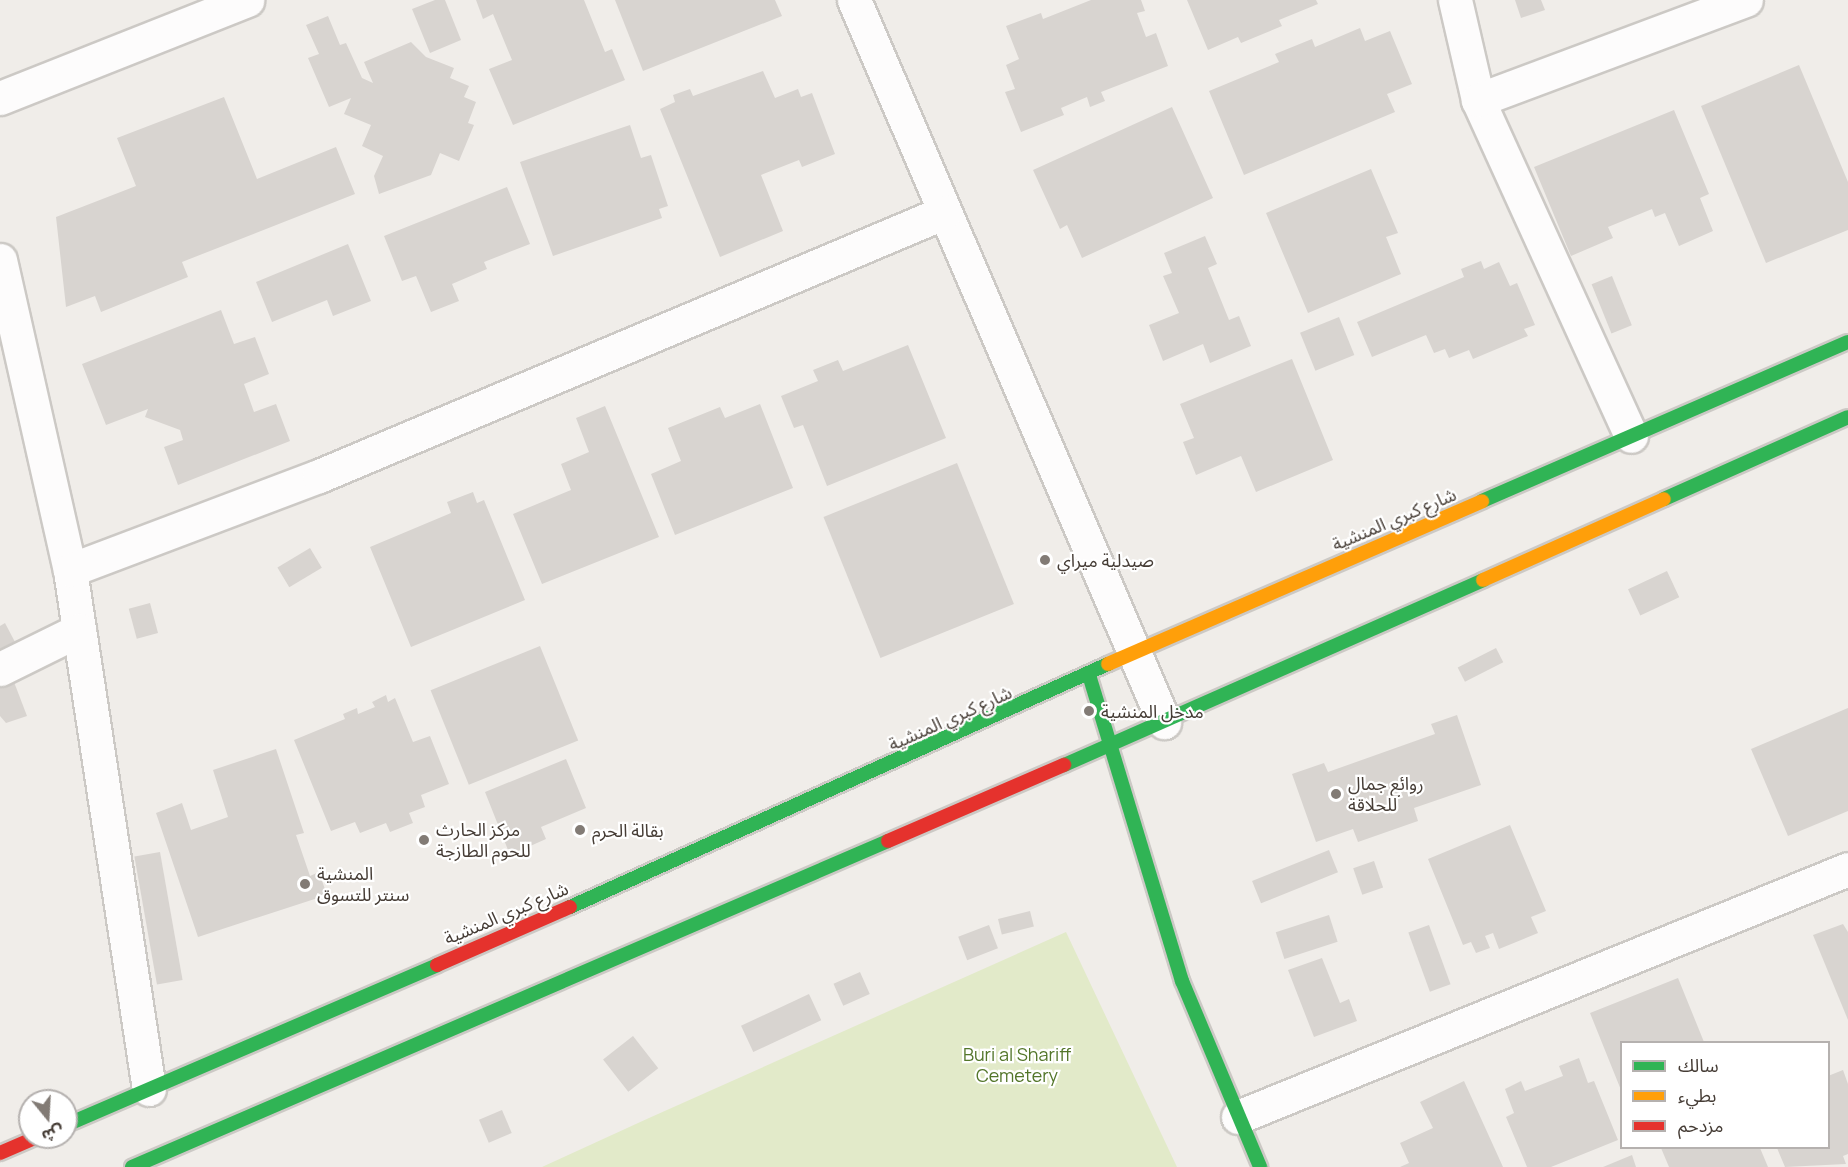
<!DOCTYPE html>
<meta charset="utf-8">
<style>
body{margin:0}
#map{position:relative;width:1848px;height:1167px;overflow:hidden;background:#f0ede9;font-family:Manrope,"Noto Sans Arabic",sans-serif}
div>[style]{position:absolute}
.green>*{inset:0;background:#e2eac9}
.building>*{inset:0;background:#d8d4d0;transform-origin:0 0}
.roads{filter:drop-shadow(2px 0 #ccc9c5) drop-shadow(-2px 0 #ccc9c5) drop-shadow(0 2px #ccc9c5) drop-shadow(0 -2px #ccc9c5)}
.street>*{height:33px;margin:-16.5px;padding:0 16.5px;transform-origin:16.5px;border-radius:16.5px;background:#fdfcfc}
.fast>*{height:14px;margin:-7px;padding:0 7px;transform-origin:7px;border-radius:7px;background:#30b455}
.slow>*{height:14px;margin:-7px;padding:0 7px;transform-origin:7px;border-radius:7px;background:#ff9f0a}
.jam>*{height:14px;margin:-7px;padding:0 7px;transform-origin:7px;border-radius:7px;background:#e5322d}
.dots>*{width:16px;height:16px;translate:-50% -50%;box-sizing:border-box;border:3px solid #fff;border-radius:50%}
span{translate:-50% -50%;white-space:nowrap;text-align:center;line-height:1.15;-webkit-text-stroke:4.5px #fff;paint-order:stroke}
.street-label{font-size:18px;color:#463d36}
.poi-label{font-size:18px;color:#463d36}
.left{translate:0 -50%;text-align:left}
.park-label{font-size:18px;color:#53762a}
.legend{position:absolute;left:1620px;top:1041px;width:210px;height:108px;box-sizing:border-box;background:#fff;border:2px solid #b5b1af;margin:0;padding:8px 10px;list-style:none;font-size:18px;color:#463d36}
.legend li{display:flex;align-items:center;gap:12px;height:30px}
.legend b{width:30px;border:2px solid #b5b1af}
.north{position:absolute;left:18px;top:1089px;width:60px;height:60px;box-sizing:border-box;background:#fff;border:2px solid #b5b1af;border-radius:50%;rotate:162deg;font-size:16px;font-weight:700;line-height:24px;text-align:center;color:#463d36}
.north::after{content:'';display:block;margin:auto;width:21px;height:27px;background:#827b75;clip-path:polygon(50% 0,100% 100%,50% 72%,0 100%)}
</style>
<div id="map">
<div class="green">
<div style="clip-path:polygon(1066px 932px,1177px 1167px,542px 1167px,649px 1118px)"></div>
</div>
<div class="building">
<div style="clip-path:polygon(435px 0,445px 0,461px 40px,430px 53px,412px 9px)"></div>
<div style="clip-path:polygon(476px 0,584px 0,605px 52px,612px 49px,625px 80px,513px 125px,489px 69px,512px 60px,493px 14px,483px 19px)"></div>
<div style="clip-path:polygon(615px 0,775px 0,782px 16px,643px 71px)"></div>
<div style="clip-path:polygon(1091px 0,1141px 0,1145px 11px,1137px 13px,1146px 37px,1156px 33px,1168px 66px,1101px 92px,1105px 101px,1090px 107px,1087px 97px,1061px 108px,1064px 115px,1021px 132px,1005px 92px,1015px 89px,1006px 65px,1019px 59px,1006px 26px,1041px 13px,1043px 19px)"></div>
<div style="clip-path:polygon(1187px 0,1316px 0,1318px 4px,1279px 20px,1282px 26px,1241px 43px,1238px 37px,1208px 50px)"></div>
<div style="clip-path:polygon(1515px 0,1541px 0,1545px 10px,1521px 18px)"></div>
<div style="clip-path:polygon(328px 16px,340px 45px,346px 43px,362px 78px,373px 83px,364px 62px,411px 42px,426px 57px,454px 68px,450px 78px,469px 86px,464px 97px,476px 102px,468px 123px,474px 125px,459px 161px,440px 153px,431px 175px,379px 194px,374px 176px,383px 156px,362px 146px,371px 125px,344px 114px,351px 98px,329px 107px,308px 58px,319px 54px,306px 25px)"></div>
<div style="clip-path:polygon(1360px 28px,1365px 41px,1390px 31px,1412px 84px,1387px 94px,1395px 112px,1244px 175px,1209px 91px,1279px 62px,1275px 54px,1312px 39px,1315px 47px)"></div>
<div style="clip-path:polygon(1799px 65px,1848px 182px,1848px 230px,1766px 263px,1701px 106px)"></div>
<div style="clip-path:polygon(763px 71px,775px 98px,798px 89px,801px 97px,812px 93px,835px 154px,802px 167px,799px 160px,761px 175px,783px 231px,720px 257px,660px 109px,675px 102px,673px 95px,690px 89px,693px 96px)"></div>
<div style="clip-path:polygon(224px 97px,257px 179px,336px 147px,355px 194px,182px 262px,188px 277px,101px 312px,95px 296px,66px 307px,56px 217px,136px 186px,117px 138px)"></div>
<div style="clip-path:polygon(1172px 107px,1213px 198px,1082px 258px,1067px 225px,1060px 229px,1033px 170px)"></div>
<div style="clip-path:polygon(1674px 110px,1709px 194px,1700px 198px,1713px 231px,1679px 246px,1665px 213px,1655px 217px,1652px 209px,1608px 227px,1613px 238px,1571px 256px,1534px 167px)"></div>
<div style="clip-path:polygon(630px 125px,641px 158px,651px 155px,668px 206px,659px 209px,662px 218px,553px 256px,520px 162px)"></div>
<div style="clip-path:polygon(1371px 169px,1398px 233px,1386px 237px,1401px 274px,1308px 313px,1266px 213px)"></div>
<div style="clip-path:polygon(507px 187px,530px 244px,484px 262px,487px 269px,452px 284px,459px 301px,431px 312px,416px 276px,402px 281px,384px 236px)"></div>
<div style="clip-path:polygon(1205px 236px,1217px 264px,1208px 268px,1229px 320px,1239px 316px,1251px 346px,1210px 363px,1203px 344px,1163px 361px,1149px 325px,1179px 313px,1163px 276px,1172px 273px,1164px 253px)"></div>
<div style="clip-path:polygon(348px 244px,371px 301px,333px 316px,327px 300px,272px 322px,256px 282px)"></div>
<div style="clip-path:polygon(1481px 261px,1484px 269px,1499px 262px,1510px 286px,1517px 283px,1535px 325px,1524px 329px,1528px 336px,1473px 359px,1469px 350px,1449px 358px,1445px 349px,1434px 353px,1426px 335px,1372px 357px,1357px 322px,1464px 277px,1461px 269px)"></div>
<div style="left:1612px;top:276px;width:53px;height:22px;rotate:68deg"></div>
<div style="clip-path:polygon(221px 310px,234px 344px,255px 337px,269px 374px,244px 384px,254px 412px,276px 404px,290px 441px,178px 485px,164px 447px,183px 440px,180px 430px,145px 417px,148px 409px,106px 425px,82px 364px)"></div>
<div style="left:1339px;top:317px;width:41px;height:42px;rotate:68deg"></div>
<div style="clip-path:polygon(908px 345px,946px 438px,827px 486px,803px 425px,794px 428px,781px 396px,818px 381px,813px 370px,838px 360px,843px 371px)"></div>
<div style="clip-path:polygon(1292px 359px,1333px 460px,1256px 492px,1241px 456px,1196px 475px,1183px 442px,1194px 438px,1180px 404px)"></div>
<div style="clip-path:polygon(760px 404px,793px 488px,675px 535px,651px 474px,681px 461px,668px 428px,720px 407px,725px 418px)"></div>
<div style="clip-path:polygon(605px 406px,659px 537px,542px 584px,513px 514px,571px 490px,561px 464px,589px 452px,576px 418px)"></div>
<div style="left:957px;top:463px;width:152px;height:144px;rotate:68deg"></div>
<div style="clip-path:polygon(473px 492px,477px 503px,484px 500px,525px 600px,411px 647px,370px 547px,451px 513px,447px 502px)"></div>
<div style="left:310px;top:548px;width:23px;height:38px;rotate:59deg"></div>
<div style="left:1667px;top:571px;width:29px;height:43px;rotate:65deg"></div>
<div style="left:150px;top:603px;width:31px;height:22px;rotate:75deg"></div>
<div style="clip-path:polygon(5px 623px,15px 642px,0 649px,0 626px)"></div>
<div style="left:540px;top:646px;width:102px;height:118px;rotate:68deg"></div>
<div style="left:1496px;top:648px;width:16px;height:43px;rotate:63deg"></div>
<div style="clip-path:polygon(14px 682px,27px 716px,6px 723px,0 716px,0 686px)"></div>
<div style="clip-path:polygon(386px 695px,388px 702px,395px 698px,413px 742px,430px 736px,449px 784px,421px 795px,425px 807px,409px 813px,413px 823px,390px 832px,386px 823px,360px 833px,355px 822px,331px 831px,294px 740px,345px 719px,343px 714px,357px 708px,358px 714px,375px 707px,372px 702px)"></div>
<div style="clip-path:polygon(1848px 708px,1848px 811px,1788px 836px,1751px 749px)"></div>
<div style="clip-path:polygon(1457px 715px,1481px 785px,1414px 808px,1418px 821px,1358px 842px,1353px 829px,1316px 842px,1292px 774px,1324px 763px,1328px 772px,1435px 734px,1431px 724px)"></div>
<div style="clip-path:polygon(276px 749px,304px 833px,296px 835px,310px 876px,319px 872px,327px 895px,198px 937px,156px 813px,182px 803px,191px 830px,228px 817px,213px 770px)"></div>
<div style="clip-path:polygon(566px 759px,586px 808px,541px 827px,546px 839px,510px 855px,485px 792px)"></div>
<div style="clip-path:polygon(1510px 825px,1546px 911px,1531px 917px,1538px 933px,1499px 949px,1493px 933px,1485px 936px,1490px 948px,1476px 953px,1471px 942px,1463px 945px,1428px 859px)"></div>
<div style="left:1329px;top:850px;width:24px;height:83px;rotate:68deg"></div>
<div style="left:160px;top:852px;width:130px;height:26px;rotate:80deg"></div>
<div style="left:1374px;top:861px;width:28px;height:22px;rotate:71deg"></div>
<div style="left:1030px;top:911px;width:16px;height:33px;rotate:76deg"></div>
<div style="left:1329px;top:915px;width:28px;height:56px;rotate:72deg"></div>
<div style="clip-path:polygon(1843px 924px,1848px 932px,1848px 1020px,1813px 935px)"></div>
<div style="left:989px;top:925px;width:25px;height:33px;rotate:69deg"></div>
<div style="left:1429px;top:925px;width:63px;height:22px;rotate:70deg"></div>
<div style="clip-path:polygon(1322px 958px,1340px 1003px,1349px 999px,1357px 1021px,1314px 1037px,1288px 970px)"></div>
<div style="left:860px;top:972px;width:24px;height:29px;rotate:66deg"></div>
<div style="clip-path:polygon(1678px 978px,1704px 1042px,1622px 1042px,1621px 1090px,1590px 1013px)"></div>
<div style="left:809px;top:994px;width:29px;height:75px;rotate:65deg"></div>
<div style="left:633px;top:1036px;width:41px;height:38px;rotate:52deg"></div>
<div style="clip-path:polygon(1579px 1058px,1588px 1083px,1594px 1081px,1618px 1140px,1551px 1167px,1527px 1167px,1506px 1117px,1514px 1113px,1505px 1089px,1521px 1081px,1525px 1091px,1563px 1076px,1559px 1066px)"></div>
<div style="clip-path:polygon(1843px 1070px,1848px 1084px,1848px 1154px,1843px 1156px,1846px 1164px,1785px 1167px,1777px 1148px,1828px 1148px,1828px 1076px)"></div>
<div style="clip-path:polygon(1464px 1081px,1503px 1167px,1400px 1167px,1409px 1163px,1400px 1143px,1433px 1128px,1420px 1102px)"></div>
<div style="left:502px;top:1110px;width:25px;height:25px;rotate:67deg"></div>
<div style="clip-path:polygon(1661px 1148px,1760px 1148px,1768px 1167px,1669px 1167px)"></div>
<div style="clip-path:polygon(1632px 1155px,1636px 1167px,1603px 1167px)"></div>
</div>
<div class="roads">
<div class="street">
<div style="left:854px;top:0;width:786px;rotate:66.76deg"></div>
<div style="left:1455px;top:0;width:103px;rotate:77deg"></div>
<div style="left:1478px;top:100px;width:369px;rotate:65.5deg"></div>
<div style="left:0;top:98px;width:266px;rotate:-21.6deg"></div>
<div style="left:1478px;top:100px;width:286px;rotate:-20.5deg"></div>
<div style="left:0;top:260px;width:318px;rotate:77.3deg"></div>
<div style="left:70px;top:570px;width:525px;rotate:81.35deg"></div>
<div style="left:70px;top:570px;width:266px;rotate:-20.7deg"></div>
<div style="left:319px;top:476px;width:679px;rotate:-22.87deg"></div>
<div style="left:0;top:669px;width:88px;rotate:-26.3deg"></div>
<div style="left:1238px;top:1117px;width:658px;rotate:-22.12deg"></div>
</div>
<div class="fast">
<div style="left:1664px;top:499px;width:201px;rotate:-24deg"></div>
<div style="left:1482px;top:501px;width:399px;rotate:-23.5deg"></div>
<div style="left:1089px;top:675px;width:320px;rotate:73.1deg"></div>
<div style="left:1182px;top:981px;width:202px;rotate:67.2deg"></div>
<div style="left:1064px;top:765px;width:458px;rotate:-23.8deg"></div>
<div style="left:570px;top:907px;width:590px;rotate:-24.31deg"></div>
<div style="left:66px;top:1125px;width:404px;rotate:-23.3deg"></div>
<div style="left:132px;top:1167px;width:823px;rotate:-23.33deg"></div>
</div>
<div class="slow">
<div style="left:1483px;top:580px;width:198px;rotate:-24.1deg"></div>
<div style="left:1108px;top:664px;width:408px;rotate:-23.5deg"></div>
</div>
<div class="jam">
<div style="left:888px;top:841px;width:192px;rotate:-23.4deg"></div>
<div style="left:437px;top:965px;width:145px;rotate:-23.6deg"></div>
<div style="left:0;top:1153px;width:40px;rotate:-23.4deg"></div>
</div>
</div>
<div class="dots">
<div style="left:1045px;top:560px;background:#827b75"></div>
<div style="left:1089px;top:711px;background:#827b75"></div>
<div style="left:1336px;top:794px;background:#827b75"></div>
<div style="left:580px;top:830px;background:#827b75"></div>
<div style="left:424px;top:840px;background:#827b75"></div>
<div style="left:305px;top:884px;background:#827b75"></div>
</div>
<div class="street-label">
<span style="left:1394px;top:519px;rotate:-23deg">شارع كبري المنشية</span>
<span style="left:950px;top:718px;rotate:-24deg">شارع كبري المنشية</span>
<span style="left:506px;top:913px;rotate:-23deg">شارع كبري المنشية</span>
</div>
<div class="poi-label">
<span class="left" style="left:1057px;top:560px">صيدلية ميراي</span>
<span class="left" style="left:1101px;top:711px">مدخل المنشية</span>
<span class="left" style="left:1348px;top:794px">روائع جمال<br>للحلاقة</span>
<span class="left" style="left:436px;top:840px">مركز الحارث<br>للحوم الطازجة</span>
<span class="left" style="left:592px;top:830px">بقالة الحرم</span>
<span class="left" style="left:317px;top:884px">المنشية<br>سنتر للتسوق</span>
</div>
<div class="park-label">
<span style="left:1017px;top:1065px">Buri al Shariff<br>Cemetery</span>
</div>
<ul class="legend">
<li><b style="height:8px;background:#30b455"></b>سالك</li>
<li><b style="height:8px;background:#ff9f0a"></b>بطيء</li>
<li><b style="height:8px;background:#e5322d"></b>مزدحم</li>
</ul>
<div class="north">ش</div>
</div>
